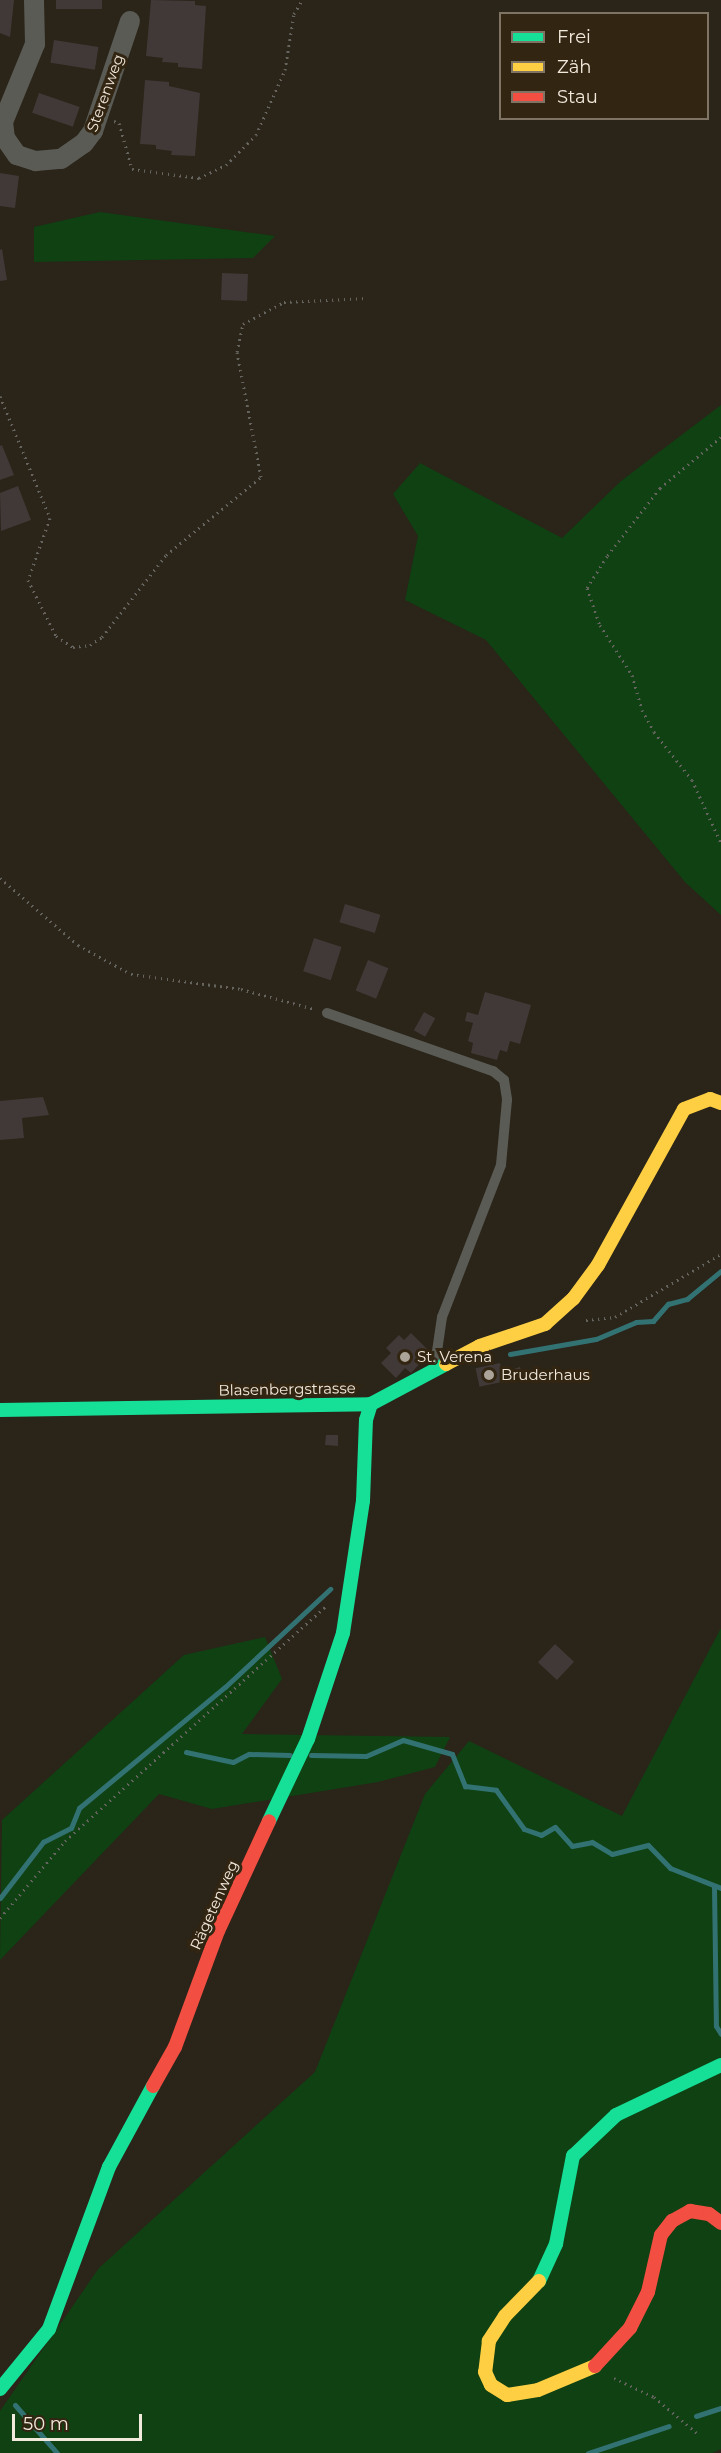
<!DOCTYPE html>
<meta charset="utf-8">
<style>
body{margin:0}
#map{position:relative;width:721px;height:2453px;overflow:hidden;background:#2a2419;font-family:Montserrat,sans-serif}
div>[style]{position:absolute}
.green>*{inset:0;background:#0f4112}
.stream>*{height:5px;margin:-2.5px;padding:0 2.5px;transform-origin:2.5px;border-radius:2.5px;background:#337273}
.building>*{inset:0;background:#403937;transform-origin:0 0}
.path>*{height:3px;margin-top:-1.5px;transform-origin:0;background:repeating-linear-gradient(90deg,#65645f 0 1.5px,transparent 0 6px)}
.lane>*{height:10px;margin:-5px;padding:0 5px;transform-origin:5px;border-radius:5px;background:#5a5b55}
.street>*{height:20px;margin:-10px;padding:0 10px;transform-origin:10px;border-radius:10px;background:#5a5b55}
.fast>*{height:14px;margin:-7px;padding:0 7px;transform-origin:7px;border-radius:7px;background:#16e098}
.slow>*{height:14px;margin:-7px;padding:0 7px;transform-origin:7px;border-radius:7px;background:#ffcf43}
.jam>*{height:14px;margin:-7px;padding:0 7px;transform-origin:7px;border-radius:7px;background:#f24e42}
.dots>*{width:16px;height:16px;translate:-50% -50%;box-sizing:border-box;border:3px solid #322511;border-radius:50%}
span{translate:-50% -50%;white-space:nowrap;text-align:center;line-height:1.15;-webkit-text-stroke:6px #322511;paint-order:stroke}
.street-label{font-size:15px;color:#f2e9dd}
.poi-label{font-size:15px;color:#f2e9dd}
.left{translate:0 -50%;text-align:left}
.legend{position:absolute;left:499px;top:12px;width:210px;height:108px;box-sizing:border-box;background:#322511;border:2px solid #7f7363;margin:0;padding:8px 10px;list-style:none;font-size:18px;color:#f2e9dd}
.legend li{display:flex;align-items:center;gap:12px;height:30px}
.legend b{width:30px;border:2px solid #7f7363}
.scale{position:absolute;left:12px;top:2414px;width:130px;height:27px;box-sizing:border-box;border:3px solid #f2e9dd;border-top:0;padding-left:8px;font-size:18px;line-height:21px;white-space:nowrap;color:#f2e9dd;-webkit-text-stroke:4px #322511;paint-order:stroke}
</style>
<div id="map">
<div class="green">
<div style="clip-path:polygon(100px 212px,275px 236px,253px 258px,34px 262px,34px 227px)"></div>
<div style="clip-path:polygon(721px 405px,721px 915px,685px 882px,486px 640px,405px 600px,418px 536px,393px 494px,420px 463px,562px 538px,621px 481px)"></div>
<div style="clip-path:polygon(721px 1628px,721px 2449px,712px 2453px,0 2453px,0 2411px,99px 2268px,315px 2072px,425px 1794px,469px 1741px,622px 1816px)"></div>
<div style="clip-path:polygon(265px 1637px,282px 1679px,242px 1734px,450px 1737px,435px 1767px,378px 1782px,212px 1809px,159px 1794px,0 1960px,2px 1820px,184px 1655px)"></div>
</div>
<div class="stream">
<div style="left:510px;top:1354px;width:87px;rotate:-9.9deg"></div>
<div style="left:596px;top:1339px;width:43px;rotate:-23deg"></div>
<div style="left:636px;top:1322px;width:17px;rotate:-3deg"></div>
<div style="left:653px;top:1321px;width:23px;rotate:-49deg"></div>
<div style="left:668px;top:1304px;width:20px;rotate:-15deg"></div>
<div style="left:687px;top:1299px;width:44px;rotate:-39.5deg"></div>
<div style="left:186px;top:1752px;width:48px;rotate:12deg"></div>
<div style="left:233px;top:1762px;width:18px;rotate:-27deg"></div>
<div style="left:249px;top:1754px;width:41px;rotate:1.4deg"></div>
<div style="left:311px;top:1755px;width:55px;rotate:1deg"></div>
<div style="left:366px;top:1756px;width:40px;rotate:-23.4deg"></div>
<div style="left:403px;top:1740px;width:51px;rotate:15.9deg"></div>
<div style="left:452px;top:1754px;width:35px;rotate:68deg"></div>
<div style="left:465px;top:1786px;width:31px;rotate:7deg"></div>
<div style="left:496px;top:1790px;width:48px;rotate:54.3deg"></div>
<div style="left:524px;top:1829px;width:18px;rotate:19deg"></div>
<div style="left:541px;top:1835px;width:16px;rotate:-30deg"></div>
<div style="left:555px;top:1827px;width:25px;rotate:48deg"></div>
<div style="left:572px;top:1846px;width:20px;rotate:-11deg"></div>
<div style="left:592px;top:1842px;width:23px;rotate:31deg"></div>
<div style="left:612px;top:1854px;width:37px;rotate:-14deg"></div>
<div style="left:648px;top:1845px;width:32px;rotate:46deg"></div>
<div style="left:670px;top:1868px;width:55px;rotate:21.4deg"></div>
<div style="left:714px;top:1887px;width:139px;rotate:89.2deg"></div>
<div style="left:716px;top:2026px;width:9px;rotate:58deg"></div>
<div style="left:0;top:1898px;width:71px;rotate:-52.5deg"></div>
<div style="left:43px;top:1842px;width:31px;rotate:-27deg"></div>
<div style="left:71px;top:1828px;width:22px;rotate:-68deg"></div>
<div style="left:79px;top:1808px;width:190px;rotate:-39.7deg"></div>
<div style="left:225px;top:1687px;width:144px;rotate:-43deg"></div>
<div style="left:15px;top:2405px;width:64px;rotate:48.8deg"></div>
<div style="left:696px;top:2416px;width:26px;rotate:-18deg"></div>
<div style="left:588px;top:2453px;width:85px;rotate:-18.4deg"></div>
</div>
<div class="building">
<div style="clip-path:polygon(0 0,14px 0,10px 37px,0 33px)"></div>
<div style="left:56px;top:0;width:46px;height:9px"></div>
<div style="clip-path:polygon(151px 0,195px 1px,195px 5px,206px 6px,202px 69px,178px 67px,178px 63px,162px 62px,163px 58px,146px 56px)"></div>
<div style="left:54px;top:40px;width:45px;height:23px;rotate:9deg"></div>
<div style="clip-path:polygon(145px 80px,169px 82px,169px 86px,200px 93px,195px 156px,171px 155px,172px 151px,156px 149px,156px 145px,140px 144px)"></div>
<div style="left:39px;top:93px;width:43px;height:21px;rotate:19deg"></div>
<div style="clip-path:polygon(0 173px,19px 176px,15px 208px,0 206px)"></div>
<div style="clip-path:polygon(2px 249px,7px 280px,0 281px,0 250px)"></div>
<div style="left:222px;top:273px;width:26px;height:27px;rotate:2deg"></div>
<div style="clip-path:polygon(2px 445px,14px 475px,0 480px,0 446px)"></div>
<div style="clip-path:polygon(18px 486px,31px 520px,1px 531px,0 493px)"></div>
<div style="left:345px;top:904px;width:37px;height:19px;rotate:17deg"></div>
<div style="left:314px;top:938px;width:29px;height:35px;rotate:18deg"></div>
<div style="left:368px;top:960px;width:22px;height:33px;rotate:22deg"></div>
<div style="clip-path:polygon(485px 992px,531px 1005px,520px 1044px,510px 1041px,507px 1052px,500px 1050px,497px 1060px,471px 1053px,473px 1043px,468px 1041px,473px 1023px,465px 1021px,467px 1012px,478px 1015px)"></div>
<div style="left:424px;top:1012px;width:13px;height:21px;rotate:29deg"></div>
<div style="clip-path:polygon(43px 1097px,49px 1115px,22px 1118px,24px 1138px,0 1140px,0 1101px)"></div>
<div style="clip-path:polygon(411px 1333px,427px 1349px,421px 1355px,425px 1358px,411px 1373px,405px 1368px,396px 1378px,381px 1363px,391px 1353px,386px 1348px,399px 1335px,404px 1340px)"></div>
<div style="left:500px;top:1363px;width:19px;height:25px;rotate:78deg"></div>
<div style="left:520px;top:1367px;width:6px;height:10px;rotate:72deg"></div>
<div style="clip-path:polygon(326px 1435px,338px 1435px,338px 1446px,325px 1445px)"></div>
<div style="left:555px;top:1644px;width:26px;height:25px;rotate:43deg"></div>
</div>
<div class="path">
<div style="left:114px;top:121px;width:5px;rotate:22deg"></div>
<div style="left:119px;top:123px;width:48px;rotate:74.2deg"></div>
<div style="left:132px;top:169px;width:68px;rotate:7.7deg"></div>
<div style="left:199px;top:178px;width:30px;rotate:-26deg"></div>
<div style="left:226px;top:165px;width:42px;rotate:-45deg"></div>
<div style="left:256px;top:135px;width:71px;rotate:-66deg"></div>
<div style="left:285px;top:70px;width:57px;rotate:-80.9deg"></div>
<div style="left:294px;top:14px;width:16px;rotate:-60deg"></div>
<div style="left:0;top:396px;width:132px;rotate:67.7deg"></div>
<div style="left:50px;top:518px;width:66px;rotate:109.5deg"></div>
<div style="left:28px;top:580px;width:63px;rotate:63.4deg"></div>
<div style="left:56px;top:636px;width:20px;rotate:33deg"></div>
<div style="left:73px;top:647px;width:17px;rotate:-7deg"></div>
<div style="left:90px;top:645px;width:14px;rotate:-34deg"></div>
<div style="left:102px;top:637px;width:104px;rotate:-52deg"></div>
<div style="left:166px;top:555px;width:123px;rotate:-39.4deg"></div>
<div style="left:261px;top:477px;width:127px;rotate:-100.9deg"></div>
<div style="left:237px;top:352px;width:29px;rotate:-78deg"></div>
<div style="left:243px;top:324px;width:47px;rotate:-28.2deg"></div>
<div style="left:284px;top:302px;width:83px;rotate:-2.8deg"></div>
<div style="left:721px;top:437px;width:80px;rotate:140.1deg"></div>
<div style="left:660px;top:488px;width:86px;rotate:127.9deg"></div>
<div style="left:607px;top:556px;width:38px;rotate:122deg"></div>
<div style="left:587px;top:588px;width:39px;rotate:71deg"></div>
<div style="left:600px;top:625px;width:59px;rotate:57.4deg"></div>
<div style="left:632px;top:675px;width:36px;rotate:74deg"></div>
<div style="left:642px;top:710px;width:25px;rotate:61deg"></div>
<div style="left:654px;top:732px;width:61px;rotate:51.6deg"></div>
<div style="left:692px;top:780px;width:69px;rotate:65.3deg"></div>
<div style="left:0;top:878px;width:103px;rotate:40.7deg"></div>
<div style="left:78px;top:945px;width:60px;rotate:28.7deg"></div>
<div style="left:131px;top:974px;width:111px;rotate:7.8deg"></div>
<div style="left:241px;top:989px;width:76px;rotate:15.3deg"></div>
<div style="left:586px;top:1320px;width:29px;rotate:-6deg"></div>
<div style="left:615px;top:1317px;width:123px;rotate:-30.7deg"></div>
<div style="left:0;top:1918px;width:101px;rotate:-49.8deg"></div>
<div style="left:65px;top:1841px;width:350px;rotate:-42deg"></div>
<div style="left:614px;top:2378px;width:44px;rotate:25.4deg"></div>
<div style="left:654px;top:2397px;width:57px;rotate:40.1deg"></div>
</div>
<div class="lane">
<div style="left:327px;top:1013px;width:176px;rotate:19.3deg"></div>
<div style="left:493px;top:1071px;width:14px;rotate:39deg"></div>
<div style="left:504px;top:1080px;width:20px;rotate:81deg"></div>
<div style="left:507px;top:1100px;width:65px;rotate:95.3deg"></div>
<div style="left:501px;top:1165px;width:163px;rotate:111.2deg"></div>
<div style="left:442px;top:1317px;width:49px;rotate:98.3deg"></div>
</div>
<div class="street">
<div style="left:34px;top:0;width:44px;rotate:88.7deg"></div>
<div style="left:35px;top:44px;width:84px;rotate:112.3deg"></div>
<div style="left:3px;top:122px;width:16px;rotate:83deg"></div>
<div style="left:5px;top:138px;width:21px;rotate:55deg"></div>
<div style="left:17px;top:155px;width:20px;rotate:18deg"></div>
<div style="left:36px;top:161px;width:25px;rotate:-5deg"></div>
<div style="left:61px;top:159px;width:28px;rotate:-35deg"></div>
<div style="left:84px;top:143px;width:15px;rotate:-53deg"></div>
<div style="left:93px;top:131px;width:116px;rotate:-71.4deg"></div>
</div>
<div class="fast">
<div style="left:0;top:1410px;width:371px;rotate:-0.9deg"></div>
<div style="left:371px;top:1404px;width:85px;rotate:-28.1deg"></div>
<div style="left:269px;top:1821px;width:91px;rotate:-64.6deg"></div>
<div style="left:308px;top:1739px;width:112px;rotate:-71.7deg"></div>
<div style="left:343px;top:1633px;width:134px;rotate:-81.4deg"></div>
<div style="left:363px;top:1501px;width:81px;rotate:-87.9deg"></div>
<div style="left:366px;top:1420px;width:17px;rotate:-73deg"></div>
<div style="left:539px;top:2281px;width:41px;rotate:-65.3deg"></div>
<div style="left:556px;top:2244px;width:90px;rotate:-79.1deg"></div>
<div style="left:573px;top:2156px;width:59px;rotate:-43.6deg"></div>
<div style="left:616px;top:2115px;width:116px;rotate:-25.5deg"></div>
<div style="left:0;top:2389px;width:77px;rotate:-50.8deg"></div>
<div style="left:49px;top:2329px;width:173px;rotate:-69.7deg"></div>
<div style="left:109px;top:2167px;width:92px;rotate:-61.5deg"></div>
</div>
<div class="slow">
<div style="left:446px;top:1364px;width:38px;rotate:-28deg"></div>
<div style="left:480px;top:1346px;width:69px;rotate:-18.7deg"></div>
<div style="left:545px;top:1324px;width:38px;rotate:-42deg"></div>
<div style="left:573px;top:1299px;width:42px;rotate:-53.7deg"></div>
<div style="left:598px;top:1265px;width:178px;rotate:-61.1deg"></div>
<div style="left:684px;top:1109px;width:28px;rotate:-21deg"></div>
<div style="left:710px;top:1099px;width:12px;rotate:20deg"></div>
<div style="left:539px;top:2281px;width:49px;rotate:134.2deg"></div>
<div style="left:505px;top:2316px;width:30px;rotate:123deg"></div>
<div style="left:489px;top:2341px;width:31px;rotate:97deg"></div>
<div style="left:485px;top:2372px;width:14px;rotate:65deg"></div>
<div style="left:491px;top:2385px;width:19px;rotate:32deg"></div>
<div style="left:507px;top:2395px;width:31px;rotate:-9deg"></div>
<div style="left:538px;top:2390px;width:62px;rotate:-22.8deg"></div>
</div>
<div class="jam">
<div style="left:153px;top:2086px;width:45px;rotate:-60.6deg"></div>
<div style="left:175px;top:2047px;width:124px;rotate:-69.7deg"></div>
<div style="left:218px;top:1931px;width:121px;rotate:-65.1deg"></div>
<div style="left:595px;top:2366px;width:52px;rotate:-47.4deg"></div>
<div style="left:630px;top:2328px;width:40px;rotate:-63.4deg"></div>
<div style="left:648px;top:2292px;width:58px;rotate:-77.2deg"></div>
<div style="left:661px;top:2235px;width:18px;rotate:-52deg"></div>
<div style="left:672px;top:2221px;width:21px;rotate:-29deg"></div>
<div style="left:690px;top:2211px;width:19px;rotate:9deg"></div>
<div style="left:709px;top:2214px;width:15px;rotate:37deg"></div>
</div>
<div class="dots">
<div style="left:405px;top:1357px;background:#aca498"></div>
<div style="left:489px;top:1375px;background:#aca498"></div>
</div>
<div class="street-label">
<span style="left:105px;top:93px;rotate:-70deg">Sterenweg</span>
<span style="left:287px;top:1389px;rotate:-1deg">Blasenbergstrasse</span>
<span style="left:214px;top:1905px;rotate:-66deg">Rägetenweg</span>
</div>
<div class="poi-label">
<span class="left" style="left:417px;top:1357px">St. Verena</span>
<span class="left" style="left:501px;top:1375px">Bruderhaus</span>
</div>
<ul class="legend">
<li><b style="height:8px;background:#16e098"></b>Frei</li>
<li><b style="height:8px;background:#ffcf43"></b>Zäh</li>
<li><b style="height:8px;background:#f24e42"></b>Stau</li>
</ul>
<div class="scale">50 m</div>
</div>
